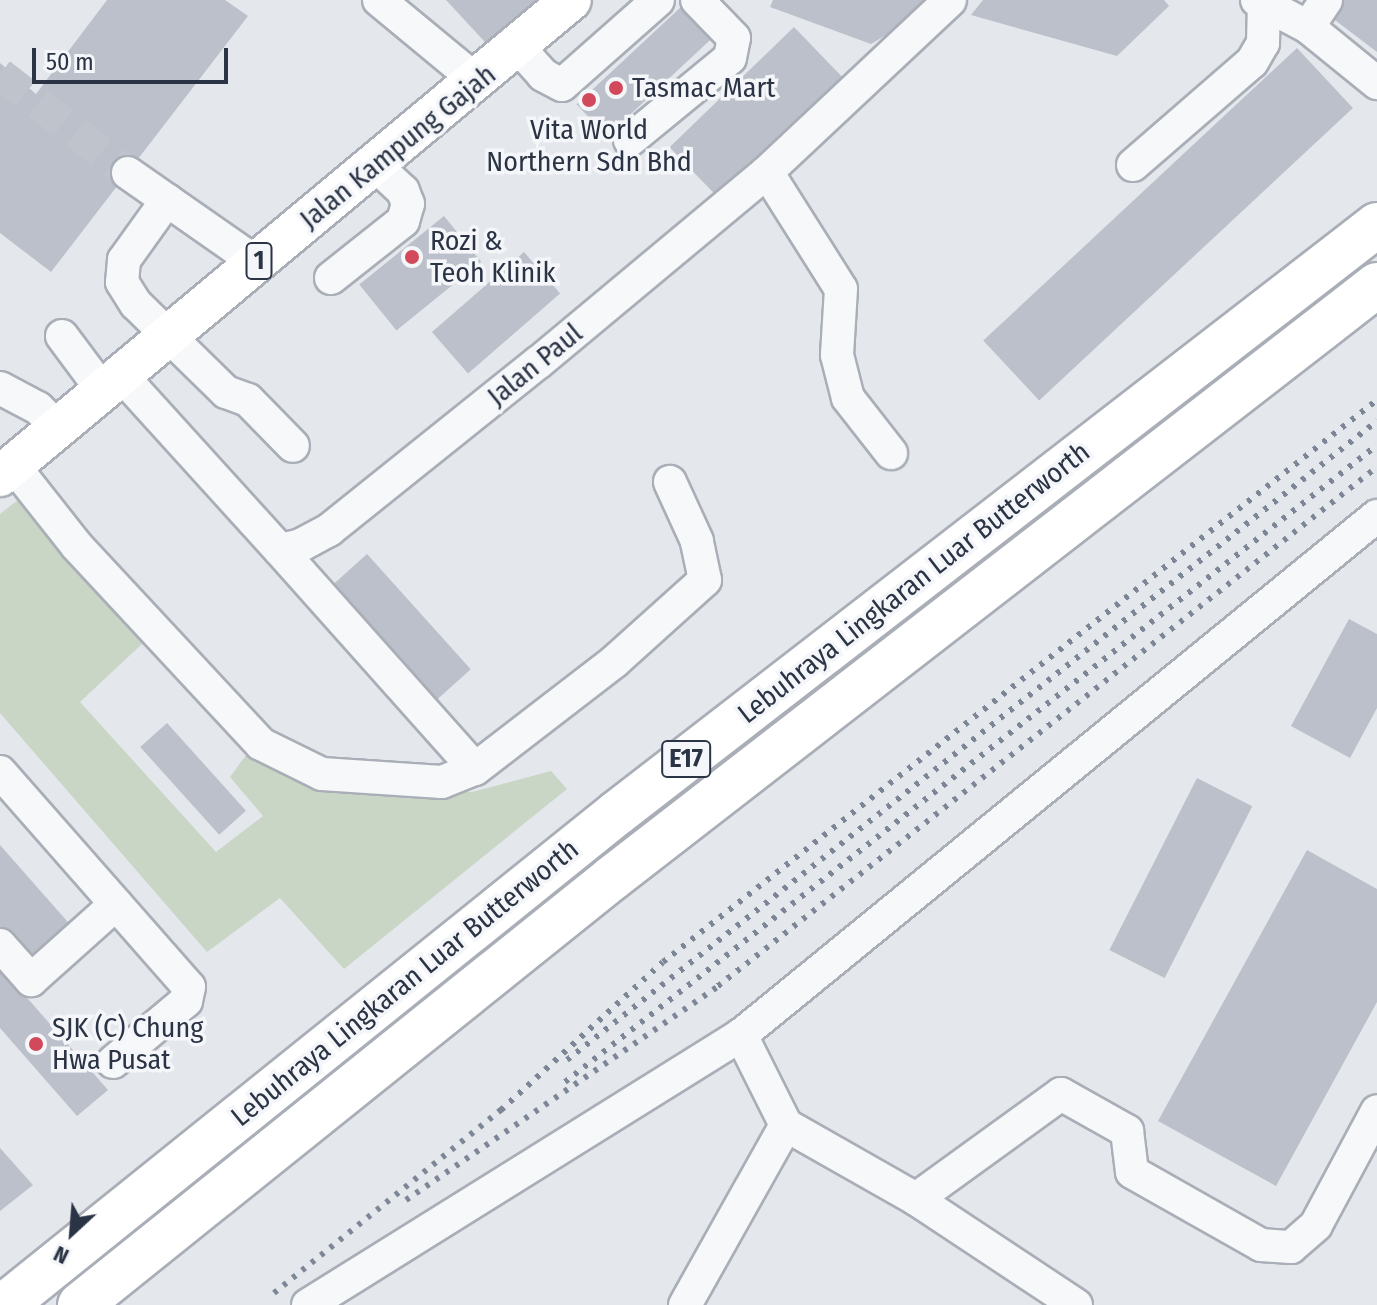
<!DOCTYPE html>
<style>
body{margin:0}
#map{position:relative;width:1377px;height:1305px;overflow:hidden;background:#e4e7ec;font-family:"Fira Sans Condensed",sans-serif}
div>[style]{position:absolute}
.green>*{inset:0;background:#c9d6c5}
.building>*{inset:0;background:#bbc0ca;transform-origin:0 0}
.minor-tunnel>*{height:32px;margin-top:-16px;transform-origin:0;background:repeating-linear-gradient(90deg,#bfc3cb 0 32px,transparent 0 48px)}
.roads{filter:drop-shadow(2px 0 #a9aeb7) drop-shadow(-2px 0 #a9aeb7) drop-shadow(0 2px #a9aeb7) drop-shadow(0 -2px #a9aeb7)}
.minor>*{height:32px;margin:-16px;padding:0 16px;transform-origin:16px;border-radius:16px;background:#f7f8fa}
.major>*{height:40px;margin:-20px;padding:0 20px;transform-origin:20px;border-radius:20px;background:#fff}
.highway>*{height:44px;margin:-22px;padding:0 22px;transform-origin:22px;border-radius:22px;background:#fff}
.rail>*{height:6px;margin-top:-3px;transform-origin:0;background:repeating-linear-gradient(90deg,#7d8696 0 4px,transparent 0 12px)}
.dots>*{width:22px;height:22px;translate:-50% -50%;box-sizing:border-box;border:4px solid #f4f6f9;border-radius:50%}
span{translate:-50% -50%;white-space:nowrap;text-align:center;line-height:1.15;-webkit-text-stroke:7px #f4f6f9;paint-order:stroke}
.shield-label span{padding:2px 6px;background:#f4f6f9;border:2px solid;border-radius:6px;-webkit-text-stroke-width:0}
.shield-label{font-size:26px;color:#2b3445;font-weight:700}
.poi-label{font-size:28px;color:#2b3445}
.left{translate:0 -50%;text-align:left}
.street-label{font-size:28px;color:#2b3445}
.north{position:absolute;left:32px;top:1193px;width:80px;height:80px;-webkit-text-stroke:6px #f4f6f9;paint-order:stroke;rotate:206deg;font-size:22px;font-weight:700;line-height:32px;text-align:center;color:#2b3445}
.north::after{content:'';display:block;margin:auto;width:28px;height:36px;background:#2b3445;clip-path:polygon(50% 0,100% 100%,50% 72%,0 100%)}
.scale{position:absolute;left:32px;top:48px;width:196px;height:36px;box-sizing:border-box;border:4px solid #2b3445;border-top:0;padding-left:10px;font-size:24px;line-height:28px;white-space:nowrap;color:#2b3445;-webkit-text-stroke:6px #f4f6f9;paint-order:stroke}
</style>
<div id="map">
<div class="green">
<div style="clip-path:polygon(18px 500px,144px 642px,80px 702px,216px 852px,263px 816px,230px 777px,249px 751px,353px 792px,472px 792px,551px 771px,567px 789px,344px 969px,280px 898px,207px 952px,0 713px,0 514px)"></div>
</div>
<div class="building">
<div style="clip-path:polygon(107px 0,225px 0,248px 16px,51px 272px,0 233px,0 63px,36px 94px)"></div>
<div style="clip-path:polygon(446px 0,556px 0,497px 55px)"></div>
<div style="clip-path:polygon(773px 0,927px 0,903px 25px,871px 44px,770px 7px)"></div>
<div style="clip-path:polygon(983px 0,1164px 0,1169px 6px,1117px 56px,971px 15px)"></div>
<div style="clip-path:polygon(1344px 0,1377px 0,1377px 52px,1331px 17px)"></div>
<div style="left:682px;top:6px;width:44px;height:144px;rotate:47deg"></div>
<div style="left:794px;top:27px;width:74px;height:173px;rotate:46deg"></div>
<div style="left:1297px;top:48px;width:82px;height:429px;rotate:47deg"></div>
<div style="left:444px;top:216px;width:59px;height:109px;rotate:51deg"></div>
<div style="left:524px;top:252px;width:55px;height:122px;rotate:49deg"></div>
<div style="left:367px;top:554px;width:155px;height:55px;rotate:48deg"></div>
<div style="clip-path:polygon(1349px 619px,1377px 634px,1377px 708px,1350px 758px,1291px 726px)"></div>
<div style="left:167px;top:723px;width:118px;height:36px;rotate:48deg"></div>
<div style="left:1197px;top:778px;width:62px;height:193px;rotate:27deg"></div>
<div style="clip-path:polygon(0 845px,74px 929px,29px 968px,0 935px)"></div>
<div style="clip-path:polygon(1307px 850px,1377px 889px,1377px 1002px,1276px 1186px,1158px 1121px)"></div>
<div style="clip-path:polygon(0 967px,108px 1090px,77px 1116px,0 1028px)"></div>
<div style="clip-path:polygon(0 1148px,33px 1185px,0 1211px)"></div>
</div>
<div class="minor-tunnel">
<div style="left:0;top:74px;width:162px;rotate:37.7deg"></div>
</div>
<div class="roads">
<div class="minor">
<div style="left:379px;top:0;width:127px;rotate:39.6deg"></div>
<div style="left:1257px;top:0;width:58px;rotate:27.9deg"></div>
<div style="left:1308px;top:27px;width:89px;rotate:39.1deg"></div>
<div style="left:1308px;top:27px;width:32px;rotate:-56deg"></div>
<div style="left:519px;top:48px;width:36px;rotate:48deg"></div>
<div style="left:543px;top:75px;width:21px;rotate:28deg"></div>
<div style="left:562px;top:85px;width:128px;rotate:-41.5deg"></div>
<div style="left:630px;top:140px;width:129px;rotate:-39.4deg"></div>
<div style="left:730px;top:58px;width:20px;rotate:-79deg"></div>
<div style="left:734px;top:38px;width:53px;rotate:-134.2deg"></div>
<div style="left:1133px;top:165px;width:157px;rotate:-40.9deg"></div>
<div style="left:1252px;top:62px;width:22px;rotate:-60deg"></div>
<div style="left:1263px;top:43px;width:40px;rotate:-88.6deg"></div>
<div style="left:767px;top:172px;width:138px;rotate:57.7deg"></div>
<div style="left:841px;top:289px;width:66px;rotate:93.5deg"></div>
<div style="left:837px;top:355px;width:44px;rotate:75.7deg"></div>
<div style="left:848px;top:398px;width:70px;rotate:52deg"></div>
<div style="left:128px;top:173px;width:157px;rotate:34.9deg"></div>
<div style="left:167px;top:200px;width:74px;rotate:125.6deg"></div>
<div style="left:124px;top:260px;width:22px;rotate:95deg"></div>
<div style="left:122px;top:282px;width:26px;rotate:58deg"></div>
<div style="left:136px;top:304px;width:126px;rotate:44.4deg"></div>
<div style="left:226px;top:392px;width:23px;rotate:20deg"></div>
<div style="left:248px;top:400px;width:64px;rotate:45.6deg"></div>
<div style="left:331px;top:278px;width:92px;rotate:-38.4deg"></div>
<div style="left:403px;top:221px;width:18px;rotate:-74deg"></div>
<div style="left:408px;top:204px;width:14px;rotate:-111deg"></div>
<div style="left:403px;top:191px;width:37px;rotate:-137deg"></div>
<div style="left:62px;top:336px;width:69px;rotate:53.3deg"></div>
<div style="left:122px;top:376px;width:235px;rotate:47.8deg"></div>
<div style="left:280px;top:550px;width:22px;rotate:-13deg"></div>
<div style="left:301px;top:545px;width:32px;rotate:-28deg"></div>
<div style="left:329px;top:530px;width:269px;rotate:-38.7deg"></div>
<div style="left:539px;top:362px;width:297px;rotate:-39.8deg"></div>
<div style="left:767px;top:172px;width:251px;rotate:-43.2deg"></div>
<div style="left:0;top:388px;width:43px;rotate:27.8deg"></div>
<div style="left:38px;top:408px;width:28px;rotate:45deg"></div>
<div style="left:13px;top:465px;width:103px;rotate:51.7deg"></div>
<div style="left:77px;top:546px;width:270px;rotate:47.1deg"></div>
<div style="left:261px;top:744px;width:68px;rotate:26.2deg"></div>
<div style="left:322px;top:774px;width:120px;rotate:3.8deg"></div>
<div style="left:442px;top:782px;width:35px;rotate:-22deg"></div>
<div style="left:475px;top:769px;width:177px;rotate:-37.6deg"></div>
<div style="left:615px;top:661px;width:121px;rotate:-42deg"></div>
<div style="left:705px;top:580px;width:40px;rotate:-102deg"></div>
<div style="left:697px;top:541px;width:65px;rotate:-114.6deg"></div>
<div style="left:280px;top:550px;width:293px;rotate:48.3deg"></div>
<div style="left:0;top:772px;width:286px;rotate:48.7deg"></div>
<div style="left:189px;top:987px;width:14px;rotate:102deg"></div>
<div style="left:186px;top:1001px;width:95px;rotate:140.1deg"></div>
<div style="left:0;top:945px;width:47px;rotate:48.5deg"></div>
<div style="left:31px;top:980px;width:114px;rotate:-41.8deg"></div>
<div style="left:916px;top:1199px;width:179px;rotate:-35.9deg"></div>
<div style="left:1061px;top:1094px;width:76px;rotate:29.3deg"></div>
<div style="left:1127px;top:1131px;width:41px;rotate:83deg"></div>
<div style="left:1132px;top:1172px;width:148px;rotate:29.5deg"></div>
<div style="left:1261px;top:1245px;width:30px;rotate:4deg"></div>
<div style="left:1291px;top:1247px;width:33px;rotate:-41deg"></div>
<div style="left:1316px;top:1225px;width:129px;rotate:-61.8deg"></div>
<div style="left:308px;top:1305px;width:510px;rotate:-31.95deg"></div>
<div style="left:685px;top:1305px;width:206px;rotate:-60.7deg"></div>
<div style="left:1076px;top:1305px;width:192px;rotate:-146.5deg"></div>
<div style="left:916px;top:1199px;width:150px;rotate:-150.4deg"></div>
<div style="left:786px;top:1125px;width:101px;rotate:-116.6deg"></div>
<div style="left:741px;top:1035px;width:821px;rotate:-39.22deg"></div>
</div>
<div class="major">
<div style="left:0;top:476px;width:743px;rotate:-39.82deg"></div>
</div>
<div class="highway">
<div style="left:5px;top:1305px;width:785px;rotate:-38.8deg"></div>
<div style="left:617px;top:813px;width:961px;rotate:-37.73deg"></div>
<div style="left:80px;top:1305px;width:682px;rotate:-38.75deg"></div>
<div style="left:612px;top:878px;width:968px;rotate:-37.78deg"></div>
</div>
</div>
<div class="rail">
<div style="left:567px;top:1060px;width:1032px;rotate:-38.27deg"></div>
<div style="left:565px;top:1082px;width:1032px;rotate:-38.11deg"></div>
<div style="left:406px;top:1200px;width:378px;rotate:-34.4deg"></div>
<div style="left:718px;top:986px;width:839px;rotate:-38.22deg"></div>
<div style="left:274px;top:1293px;width:292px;rotate:-38.9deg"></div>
<div style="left:501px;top:1110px;width:219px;rotate:-42.4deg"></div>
<div style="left:663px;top:962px;width:909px;rotate:-38.21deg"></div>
</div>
<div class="dots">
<div style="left:616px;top:88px;background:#d1495b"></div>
<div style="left:589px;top:100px;background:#d1495b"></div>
<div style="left:412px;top:257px;background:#d1495b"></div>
<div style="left:36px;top:1044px;background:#d1495b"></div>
</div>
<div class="shield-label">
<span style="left:259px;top:261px">1</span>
<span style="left:686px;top:759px">E17</span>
</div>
<div class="poi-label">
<span class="left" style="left:632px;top:88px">Tasmac Mart</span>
<span style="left:589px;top:146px">Vita World<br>Northern Sdn Bhd</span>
<span class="left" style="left:430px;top:257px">Rozi &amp;<br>Teoh Klinik</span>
<span class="left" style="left:52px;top:1044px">SJK (C) Chung<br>Hwa Pusat</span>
</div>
<div class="street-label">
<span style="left:398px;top:147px;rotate:-39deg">Jalan Kampung Gajah</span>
<span style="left:535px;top:365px;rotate:-39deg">Jalan Paul</span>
<span style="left:914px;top:583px;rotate:-38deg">Lebuhraya Lingkaran Luar Butterworth</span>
<span style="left:405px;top:983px;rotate:-39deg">Lebuhraya Lingkaran Luar Butterworth</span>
</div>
<div class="north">N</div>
<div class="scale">50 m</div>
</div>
